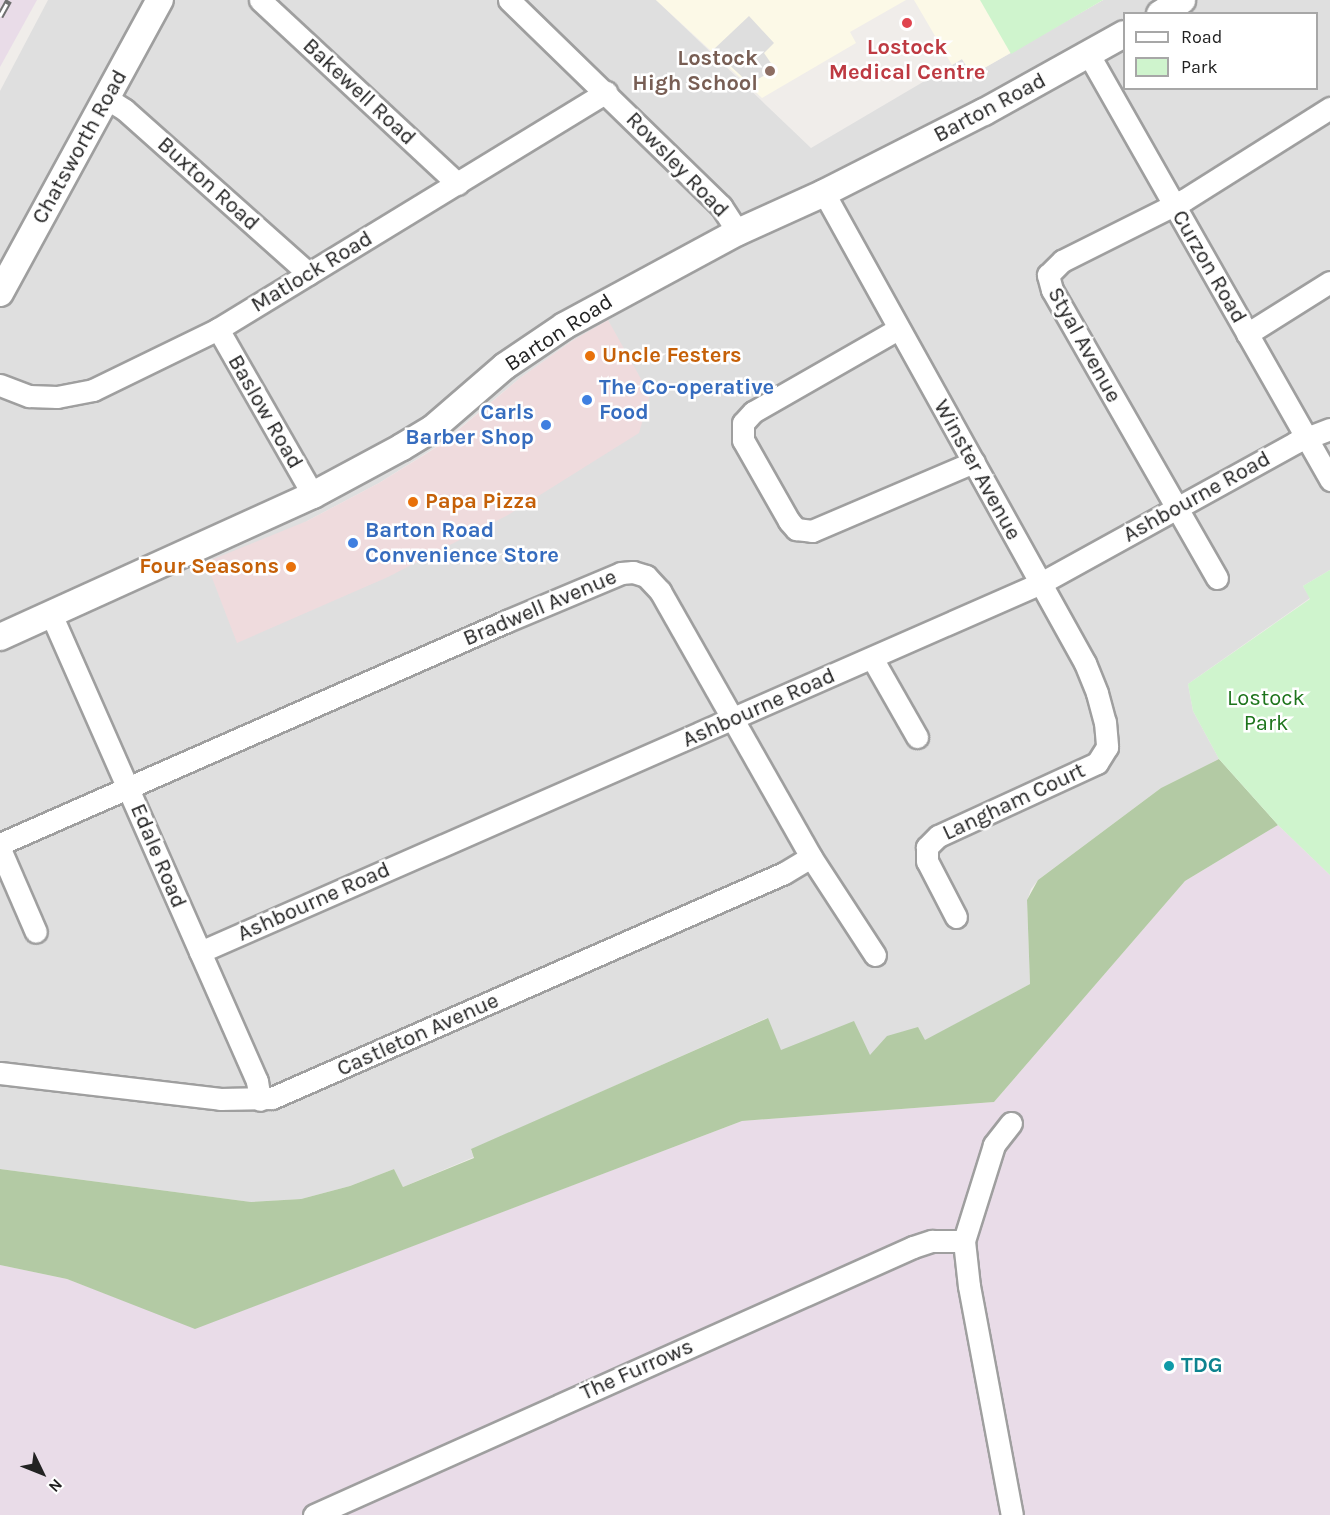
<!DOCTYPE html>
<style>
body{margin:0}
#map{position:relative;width:1330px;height:1515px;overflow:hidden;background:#f0edea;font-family:Karla,sans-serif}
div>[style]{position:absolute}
.residential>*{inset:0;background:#dfdfdf}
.commercial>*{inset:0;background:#efdbdd}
.industrial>*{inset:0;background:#e9dce8}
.education>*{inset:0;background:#fcf9e7}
.forest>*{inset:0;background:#b3caa4}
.park>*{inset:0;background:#cff4cd}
.parking>*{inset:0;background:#dedede}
.roads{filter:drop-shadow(2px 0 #9f9f9f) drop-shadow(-2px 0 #9f9f9f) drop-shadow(0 2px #9f9f9f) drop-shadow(0 -2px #9f9f9f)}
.minor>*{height:21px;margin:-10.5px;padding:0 10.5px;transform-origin:10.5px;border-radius:10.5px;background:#fff}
.tertiary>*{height:26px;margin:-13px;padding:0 13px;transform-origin:13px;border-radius:13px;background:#fff}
.rail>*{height:7px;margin-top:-3.5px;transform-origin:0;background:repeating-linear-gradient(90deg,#fff 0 14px,#707070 0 28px);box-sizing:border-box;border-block:2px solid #707070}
.dots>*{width:16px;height:16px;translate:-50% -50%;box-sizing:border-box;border:3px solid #fff;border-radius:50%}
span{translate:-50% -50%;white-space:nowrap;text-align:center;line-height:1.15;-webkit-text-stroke:5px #fff;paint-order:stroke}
.health-label{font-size:22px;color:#be3a42;font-weight:700}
.education-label{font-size:22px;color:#785e54;font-weight:700}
.right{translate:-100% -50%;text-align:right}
.street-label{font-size:22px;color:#222}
.food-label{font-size:22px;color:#c56008;font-weight:700}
.left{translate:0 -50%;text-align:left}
.shop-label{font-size:22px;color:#366cbe;font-weight:700}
.park-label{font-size:22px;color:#1d741b}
.culture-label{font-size:22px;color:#0d838f;font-weight:700}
.legend{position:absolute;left:1123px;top:12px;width:195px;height:78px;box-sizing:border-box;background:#fff;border:2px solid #a7a7a7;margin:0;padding:8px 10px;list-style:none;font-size:18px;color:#222}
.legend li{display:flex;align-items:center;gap:12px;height:30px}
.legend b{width:30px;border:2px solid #a7a7a7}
.north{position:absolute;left:12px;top:1443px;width:60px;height:60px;-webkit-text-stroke:4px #fff;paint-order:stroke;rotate:133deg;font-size:16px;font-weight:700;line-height:24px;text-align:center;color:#222}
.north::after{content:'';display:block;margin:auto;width:21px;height:27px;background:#222;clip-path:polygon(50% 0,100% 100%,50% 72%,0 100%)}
</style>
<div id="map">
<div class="residential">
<div style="clip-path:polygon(evenodd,48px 0,656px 0,811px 148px,962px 59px,972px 75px,1103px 0,1330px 0,1330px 570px,1303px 586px,1310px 598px,1188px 684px,1193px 711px,1219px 759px,1161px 788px,1038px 880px,1031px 889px,1027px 901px,1030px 984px,925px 1041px,870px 1055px,781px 1051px,767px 1018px,471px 1150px,474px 1157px,403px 1187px,394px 1169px,350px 1186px,301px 1199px,251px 1202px,0 1169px,0 91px,48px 0,1124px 14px,1316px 14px,1316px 88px,1124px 88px,1124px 14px,48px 0,609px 321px,237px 643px,307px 521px,379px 483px,439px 445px,520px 378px,572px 341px,609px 321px)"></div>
</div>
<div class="commercial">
<div style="clip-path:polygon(608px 320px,650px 395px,639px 433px,508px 515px,388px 577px,237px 643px,206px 562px,307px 521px,379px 483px,440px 445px,520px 378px,572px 341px)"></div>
</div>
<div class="industrial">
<div style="clip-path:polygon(0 0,37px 0,0 67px)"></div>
<div style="clip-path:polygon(1278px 825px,1330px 875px,1330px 1515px,0 1515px,0 1265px,67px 1279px,196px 1328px,742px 1121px,994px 1102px,1185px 881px)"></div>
</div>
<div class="education">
<div style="clip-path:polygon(656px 0,906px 0,850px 32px,856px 43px,762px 98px)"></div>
<div style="clip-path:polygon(914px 0,1103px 0,972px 75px,962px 59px,952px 65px)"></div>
</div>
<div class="forest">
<div style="clip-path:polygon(1219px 759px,1278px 825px,1185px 881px,994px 1102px,742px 1121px,195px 1329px,67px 1279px,0 1265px,0 1169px,251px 1202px,301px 1199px,350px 1186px,394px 1169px,403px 1187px,474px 1158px,471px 1149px,768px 1018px,781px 1050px,854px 1021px,870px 1055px,887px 1036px,918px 1027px,925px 1040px,1030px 984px,1027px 900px,1038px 880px,1161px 788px)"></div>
</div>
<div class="park">
<div style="clip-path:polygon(980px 0,1103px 0,1011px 54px)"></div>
<div style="clip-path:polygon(1330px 570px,1330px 875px,1278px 825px,1219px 759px,1193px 711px,1188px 684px,1310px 599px,1303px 586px)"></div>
</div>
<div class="parking">
<div style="clip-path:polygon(749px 16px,774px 43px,764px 53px,775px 69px,750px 84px,713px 50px)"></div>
</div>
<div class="roads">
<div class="minor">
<div style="left:260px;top:0;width:270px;rotate:42.9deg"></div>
<div style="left:509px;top:0;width:296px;rotate:44.2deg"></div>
<div style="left:721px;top:206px;width:31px;rotate:57deg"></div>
<div style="left:1089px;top:55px;width:489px;rotate:60.4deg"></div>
<div style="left:106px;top:98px;width:22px;rotate:32deg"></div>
<div style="left:125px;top:110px;width:246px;rotate:41.7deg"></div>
<div style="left:824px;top:193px;width:538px;rotate:60.96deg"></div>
<div style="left:1085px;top:663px;width:32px;rotate:68deg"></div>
<div style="left:1097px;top:693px;width:30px;rotate:75deg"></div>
<div style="left:1105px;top:722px;width:25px;rotate:85deg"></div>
<div style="left:1107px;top:747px;width:19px;rotate:122deg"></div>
<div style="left:1097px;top:763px;width:175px;rotate:155.3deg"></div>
<div style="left:938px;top:836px;width:16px;rotate:135deg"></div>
<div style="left:927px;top:847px;width:14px;rotate:90deg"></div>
<div style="left:927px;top:861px;width:63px;rotate:62.6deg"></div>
<div style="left:218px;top:329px;width:191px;rotate:60.2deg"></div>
<div style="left:898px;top:329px;width:167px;rotate:150.2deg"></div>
<div style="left:753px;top:412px;width:15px;rotate:132deg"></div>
<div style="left:743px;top:423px;width:17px;rotate:90deg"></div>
<div style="left:743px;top:440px;width:93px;rotate:60.4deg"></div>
<div style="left:789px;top:521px;width:11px;rotate:49deg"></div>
<div style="left:796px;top:529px;width:16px;rotate:7deg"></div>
<div style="left:812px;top:531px;width:176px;rotate:-23.1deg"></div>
<div style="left:1247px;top:334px;width:98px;rotate:-32.1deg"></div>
<div style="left:0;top:385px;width:31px;rotate:21deg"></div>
<div style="left:29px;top:396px;width:28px;rotate:2deg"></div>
<div style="left:57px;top:397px;width:37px;rotate:-11deg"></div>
<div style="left:93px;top:390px;width:139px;rotate:-26deg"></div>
<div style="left:218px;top:329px;width:455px;rotate:-31.4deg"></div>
<div style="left:1217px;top:578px;width:332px;rotate:-119.8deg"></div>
<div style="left:1052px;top:290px;width:16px;rotate:-105deg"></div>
<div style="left:1048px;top:275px;width:20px;rotate:-45deg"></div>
<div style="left:1062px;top:261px;width:136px;rotate:-26.6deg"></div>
<div style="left:1184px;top:200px;width:173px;rotate:-32.2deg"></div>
<div style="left:51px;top:614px;width:510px;rotate:66.2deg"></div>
<div style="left:257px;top:1081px;width:19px;rotate:81deg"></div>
<div style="left:872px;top:658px;width:91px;rotate:60.3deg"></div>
<div style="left:0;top:844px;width:554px;rotate:-23.74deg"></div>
<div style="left:507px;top:621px;width:124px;rotate:-22.8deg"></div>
<div style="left:621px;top:573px;width:12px;rotate:-5deg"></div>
<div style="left:633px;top:572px;width:14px;rotate:17deg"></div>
<div style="left:646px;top:576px;width:21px;rotate:47deg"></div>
<div style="left:660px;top:591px;width:306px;rotate:60.4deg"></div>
<div style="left:811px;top:857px;width:117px;rotate:56.9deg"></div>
<div style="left:0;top:849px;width:90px;rotate:66.6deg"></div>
<div style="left:200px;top:952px;width:918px;rotate:-23.69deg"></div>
<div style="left:1041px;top:583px;width:291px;rotate:-28.9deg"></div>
<div style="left:1296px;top:442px;width:36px;rotate:-21deg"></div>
<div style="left:0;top:1073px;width:222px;rotate:6.7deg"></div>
<div style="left:220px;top:1099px;width:52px;rotate:-1.1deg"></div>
<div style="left:272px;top:1098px;width:559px;rotate:-23.72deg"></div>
<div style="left:784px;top:873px;width:31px;rotate:-31deg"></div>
<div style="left:1011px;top:1123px;width:28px;rotate:128deg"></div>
<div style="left:994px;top:1145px;width:101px;rotate:107.4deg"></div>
<div style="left:964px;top:1241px;width:45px;rotate:83.7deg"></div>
<div style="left:969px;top:1286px;width:233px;rotate:79.4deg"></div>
<div style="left:314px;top:1515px;width:656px;rotate:-24.1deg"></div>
<div style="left:913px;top:1247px;width:20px;rotate:-18deg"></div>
<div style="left:932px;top:1241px;width:32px"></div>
</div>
<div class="tertiary">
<div style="left:1160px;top:14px;width:26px;rotate:-32deg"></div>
<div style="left:0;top:293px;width:334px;rotate:-61.4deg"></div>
<div style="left:0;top:637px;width:344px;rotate:-24.4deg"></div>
<div style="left:313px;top:495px;width:101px;rotate:-28.3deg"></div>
<div style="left:402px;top:447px;width:35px;rotate:-31deg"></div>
<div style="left:432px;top:429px;width:96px;rotate:-40.8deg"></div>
<div style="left:505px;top:366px;width:71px;rotate:-34.1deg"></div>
<div style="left:564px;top:326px;width:198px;rotate:-28.4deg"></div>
<div style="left:738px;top:232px;width:94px;rotate:-24.4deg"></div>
<div style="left:824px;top:193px;width:179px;rotate:-26.9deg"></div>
<div style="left:984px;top:112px;width:160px;rotate:-29.1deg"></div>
</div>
</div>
<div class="rail">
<div style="left:0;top:16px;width:18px;rotate:-61deg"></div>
</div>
<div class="dots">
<div style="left:907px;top:23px;background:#e0444e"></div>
<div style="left:770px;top:71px;background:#8d6e63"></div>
<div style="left:590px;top:356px;background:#e8710a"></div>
<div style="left:587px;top:400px;background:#3f7fe0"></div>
<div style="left:546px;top:425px;background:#3f7fe0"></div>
<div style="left:413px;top:502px;background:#e8710a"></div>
<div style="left:353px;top:543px;background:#3f7fe0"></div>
<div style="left:291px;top:567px;background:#e8710a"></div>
<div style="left:1169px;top:1366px;background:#0f9aa8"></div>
</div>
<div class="health-label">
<span style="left:907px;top:60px">Lostock<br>Medical Centre</span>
</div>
<div class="education-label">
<span class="right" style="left:758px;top:71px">Lostock<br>High School</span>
</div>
<div class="street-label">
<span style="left:359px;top:92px;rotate:43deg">Bakewell Road</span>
<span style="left:990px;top:108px;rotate:-28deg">Barton Road</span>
<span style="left:80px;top:147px;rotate:-61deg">Chatsworth Road</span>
<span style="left:677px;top:165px;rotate:46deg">Rowsley Road</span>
<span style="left:208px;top:184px;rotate:42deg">Buxton Road</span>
<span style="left:1209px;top:267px;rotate:60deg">Curzon Road</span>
<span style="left:312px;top:272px;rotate:-31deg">Matlock Road</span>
<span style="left:559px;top:333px;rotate:-33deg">Barton Road</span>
<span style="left:1084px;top:345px;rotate:61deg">Styal Avenue</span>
<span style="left:265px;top:412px;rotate:60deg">Baslow Road</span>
<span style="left:977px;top:470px;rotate:61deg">Winster Avenue</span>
<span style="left:1197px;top:497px;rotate:-29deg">Ashbourne Road</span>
<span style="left:540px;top:608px;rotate:-23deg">Bradwell Avenue</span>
<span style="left:759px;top:708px;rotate:-24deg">Ashbourne Road</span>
<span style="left:1014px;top:802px;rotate:-25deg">Langham Court</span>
<span style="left:158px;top:856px;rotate:67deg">Edale Road</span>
<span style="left:314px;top:902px;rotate:-24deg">Ashbourne Road</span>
<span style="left:418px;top:1035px;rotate:-24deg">Castleton Avenue</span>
<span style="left:637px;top:1370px;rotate:-24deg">The Furrows</span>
</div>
<div class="food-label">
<span class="left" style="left:602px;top:356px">Uncle Festers</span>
<span class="left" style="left:425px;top:502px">Papa Pizza</span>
<span class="right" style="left:279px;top:567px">Four Seasons</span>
</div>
<div class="shop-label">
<span class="left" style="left:599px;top:400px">The Co-operative<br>Food</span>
<span class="right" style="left:534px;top:425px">Carls<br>Barber Shop</span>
<span class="left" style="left:365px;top:543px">Barton Road<br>Convenience Store</span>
</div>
<div class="park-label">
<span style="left:1266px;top:711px">Lostock<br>Park</span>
</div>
<div class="culture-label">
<span class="left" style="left:1181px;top:1366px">TDG</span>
</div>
<ul class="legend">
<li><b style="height:8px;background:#fff"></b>Road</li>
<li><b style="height:16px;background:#cff4cd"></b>Park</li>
</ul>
<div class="north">N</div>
</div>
